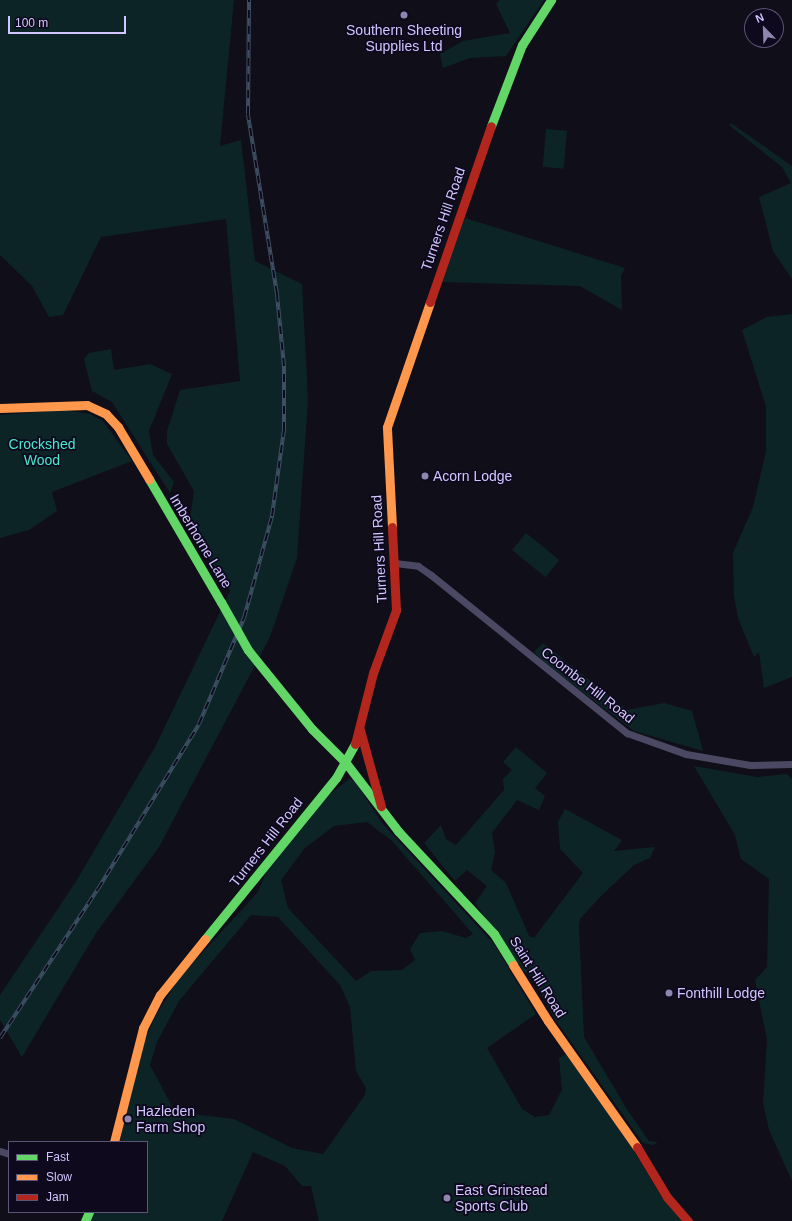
<!DOCTYPE html>
<style>
body{margin:0}
#map{position:relative;width:792px;height:1221px;overflow:hidden;background:#100e18;font-family:Arial,sans-serif}
div>[style]{position:absolute}
.green>*{inset:0;background:#0d2426;transform-origin:0 0}
.street>*{height:7px;margin:-3.5px;padding:0 3.5px;transform-origin:3.5px;border-radius:3.5px;background:#4b4863}
.fast>*{height:9px;margin:-4.5px;padding:0 4.5px;transform-origin:4.5px;border-radius:4.5px;background:#63d668}
.slow>*{height:9px;margin:-4.5px;padding:0 4.5px;transform-origin:4.5px;border-radius:4.5px;background:#ff974d}
.jam>*{height:9px;margin:-4.5px;padding:0 4.5px;transform-origin:4.5px;border-radius:4.5px;background:#b3261e}
.rail>*{height:4px;margin-top:-2px;transform-origin:0;background:repeating-linear-gradient(90deg,#0e091d 0 8px,#3e4f63 0 16px);box-sizing:border-box;border-block:1px solid #3e4f63}
.fast-bridge>*{height:9px;margin:-4.5px;padding:0 4.5px;transform-origin:4.5px;border-radius:4.5px;background:#63d668}
.dots>*{width:11px;height:11px;translate:-50% -50%;box-sizing:border-box;border:2px solid #0e091d;border-radius:50%}
span{translate:-50% -50%;white-space:nowrap;text-align:center;line-height:1.15;-webkit-text-stroke:3.5px #0e091d;paint-order:stroke}
.poi-label{font-size:14px;color:#d1c6ff}
.left{translate:0 -50%;text-align:left}
.street-label{font-size:14px;color:#d1c6ff}
.park-label{font-size:14px;color:#46ebcf}
.legend{position:absolute;left:8px;top:1141px;width:140px;height:72px;box-sizing:border-box;background:#0e091d;border:1px solid #5c5577;margin:0;padding:5px 7px;list-style:none;font-size:12px;color:#d1c6ff}
.legend li{display:flex;align-items:center;gap:8px;height:20px}
.legend b{width:20px;border:1px solid #5c5577}
.north{position:absolute;left:744px;top:8px;width:40px;height:40px;box-sizing:border-box;background:#0e091d;border:1px solid #5c5577;border-radius:50%;rotate:337deg;font-size:11px;font-weight:700;line-height:16px;text-align:center;color:#d1c6ff}
.north::after{content:'';display:block;margin:auto;width:14px;height:18px;background:#8d86ae;clip-path:polygon(50% 0,100% 100%,50% 72%,0 100%)}
.scale{position:absolute;left:8px;top:16px;width:118px;height:18px;box-sizing:border-box;border:2px solid #d1c6ff;border-top:0;padding-left:5px;font-size:12px;line-height:14px;white-space:nowrap;color:#d1c6ff;-webkit-text-stroke:3px #0e091d;paint-order:stroke}
</style>
<div id="map">
<div class="green">
<div style="clip-path:polygon(0 0,234px 0,220px 146px,241px 140px,255px 261px,302px 284px,308px 400px,297px 558px,270px 637px,159px 847px,96px 933px,22px 1057px,0 1020px,0 995px,75px 883px,155px 747px,230px 591px,189px 526px,194px 491px,167px 444px,167px 431px,180px 390px,240px 381px,226px 219px,101px 237px,63px 315px,49px 317px,32px 286px,0 255px)"></div>
<div style="clip-path:polygon(500px 0,544px 0,506px 56px,470px 58px,443px 68px,440px 54px,463px 41px,510px 33px,496px 4px)"></div>
<div style="clip-path:polygon(731px 123px,792px 166px,792px 279px,773px 251px,759px 197px,791px 183px,782px 167px,729px 125px)"></div>
<div style="left:546px;top:129px;width:21px;height:38px;rotate:5deg"></div>
<div style="clip-path:polygon(465px 218px,625px 268px,621px 276px,622px 310px,580px 286px,442px 282px)"></div>
<div style="clip-path:polygon(792px 314px,792px 677px,764px 688px,759px 652px,754px 657px,738px 618px,734px 596px,733px 553px,753px 507px,766px 451px,766px 407px,742px 330px,767px 317px)"></div>
<div style="clip-path:polygon(111px 349px,114px 370px,150px 364px,172px 374px,149px 431px,153px 455px,174px 482px,170px 493px,112px 402px,92px 391px,84px 359px,89px 353px)"></div>
<div style="clip-path:polygon(63px 410px,90px 414px,103px 421px,132px 461px,52px 492px,57px 511px,29px 530px,0 538px,0 415px)"></div>
<div style="left:526px;top:533px;width:43px;height:22px;rotate:39deg"></div>
<div style="clip-path:polygon(543px 643px,627px 710px,664px 703px,692px 711px,703px 751px,634px 731px,547px 665px,534px 652px)"></div>
<div style="clip-path:polygon(516px 747px,547px 773px,535px 788px,545px 796px,539px 810px,517px 800px,492px 833px,495px 852px,491px 870px,506px 883px,529px 936px,534px 938px,583px 873px,560px 849px,558px 822px,565px 809px,622px 840px,614px 851px,655px 847px,650px 858px,634px 865px,600px 897px,580px 919px,579px 927px,584px 1037px,628px 1111px,649px 1141px,658px 1142px,653px 1145px,643px 1143px,554px 1018px,533px 978px,523px 971px,475px 903px,487px 886px,467px 870px,455px 881px,424px 843px,441px 825px,446px 839px,456px 845px,504px 790px,503px 779px,512px 770px,503px 762px)"></div>
<div style="clip-path:polygon(694px 766px,757px 777px,787px 774px,792px 779px,792px 1181px,769px 1130px,763px 1103px,767px 1040px,755px 980px,767px 967px,769px 879px,741px 859px,735px 835px)"></div>
<div style="clip-path:polygon(evenodd,349px 779px,354px 780px,382px 823px,494px 944px,536px 1014px,487px 1048px,522px 1109px,535px 1117px,549px 1115px,562px 1090px,559px 1058px,566px 1054px,630px 1145px,662px 1198px,683px 1221px,319px 1221px,311px 1186px,302px 1186px,285px 1166px,253px 1152px,222px 1221px,89px 1221px,93px 1212px,147px 1212px,147px 1142px,120px 1142px,137px 1058px,155px 1017px,179px 978px,258px 892px,269px 865px,325px 798px,349px 779px,367px 822px,392px 841px,473px 934px,466px 938px,442px 931px,420px 933px,410px 949px,415px 960px,402px 970px,371px 971px,356px 981px,288px 908px,281px 880px,305px 848px,334px 826px,367px 822px,349px 779px,251px 915px,278px 917px,340px 985px,350px 1007px,356px 1071px,366px 1088px,365px 1095px,323px 1154px,292px 1148px,234px 1119px,175px 1112px,150px 1065px,157px 1042px,179px 1001px,251px 915px)"></div>
</div>
<div class="street">
<div style="left:395px;top:563px;width:23px;rotate:7deg"></div>
<div style="left:418px;top:566px;width:16px;rotate:35deg"></div>
<div style="left:431px;top:575px;width:252px;rotate:38.9deg"></div>
<div style="left:627px;top:733px;width:63px;rotate:19.6deg"></div>
<div style="left:686px;top:754px;width:65px;rotate:9.8deg"></div>
<div style="left:750px;top:765px;width:42px;rotate:-1.4deg"></div>
<div style="left:0;top:1151px;width:9px;rotate:18deg"></div>
</div>
<div class="fast">
<div style="left:491px;top:126px;width:87px;rotate:-69.1deg"></div>
<div style="left:522px;top:45px;width:54px;rotate:-57.2deg"></div>
<div style="left:149px;top:479px;width:143px;rotate:59.7deg"></div>
<div style="left:248px;top:650px;width:102px;rotate:51deg"></div>
<div style="left:312px;top:729px;width:48px;rotate:45deg"></div>
<div style="left:346px;top:763px;width:86px;rotate:52.6deg"></div>
<div style="left:398px;top:831px;width:141px;rotate:47deg"></div>
<div style="left:494px;top:934px;width:36px;rotate:58deg"></div>
<div style="left:205px;top:939px;width:208px;rotate:-50.9deg"></div>
<div style="left:336px;top:778px;width:39px;rotate:-61deg"></div>
<div style="left:85px;top:1221px;width:10px;rotate:-66deg"></div>
</div>
<div class="slow">
<div style="left:0;top:408px;width:87px;rotate:-2deg"></div>
<div style="left:87px;top:405px;width:21px;rotate:25deg"></div>
<div style="left:106px;top:414px;width:18px;rotate:47deg"></div>
<div style="left:118px;top:427px;width:61px;rotate:59.2deg"></div>
<div style="left:392px;top:527px;width:100px;rotate:-92.9deg"></div>
<div style="left:387px;top:427px;width:132px;rotate:-71deg"></div>
<div style="left:513px;top:965px;width:66px;rotate:58deg"></div>
<div style="left:548px;top:1021px;width:154px;rotate:54.8deg"></div>
<div style="left:114px;top:1142px;width:118px;rotate:-75.7deg"></div>
<div style="left:143px;top:1028px;width:37px;rotate:-63deg"></div>
<div style="left:160px;top:995px;width:72px;rotate:-51.2deg"></div>
</div>
<div class="jam">
<div style="left:430px;top:302px;width:186px;rotate:-70.9deg"></div>
<div style="left:360px;top:730px;width:79px;rotate:74.6deg"></div>
<div style="left:355px;top:744px;width:73px;rotate:-75.8deg"></div>
<div style="left:373px;top:673px;width:67px;rotate:-69.9deg"></div>
<div style="left:396px;top:610px;width:83px;rotate:-92.8deg"></div>
<div style="left:637px;top:1147px;width:58px;rotate:59deg"></div>
<div style="left:667px;top:1197px;width:32px;rotate:49deg"></div>
</div>
<div class="rail">
<div style="left:0;top:1038px;width:178px;rotate:-56.7deg"></div>
<div style="left:98px;top:889px;width:193px;rotate:-58.5deg"></div>
<div style="left:199px;top:724px;width:115px;rotate:-67deg"></div>
<div style="left:244px;top:618px;width:106px;rotate:-74.6deg"></div>
<div style="left:272px;top:516px;width:87px;rotate:-82.1deg"></div>
<div style="left:284px;top:430px;width:64px;rotate:-90deg"></div>
<div style="left:284px;top:366px;width:72px;rotate:-95.6deg"></div>
<div style="left:277px;top:294px;width:182px;rotate:-99.2deg"></div>
<div style="left:248px;top:114px;width:114px;rotate:-89.5deg"></div>
</div>
<div class="fast-bridge">
<div style="left:221px;top:602px;width:55px;rotate:60.6deg"></div>
</div>
<div class="dots">
<div style="left:404px;top:15px;background:#8d86ae"></div>
<div style="left:425px;top:476px;background:#8d86ae"></div>
<div style="left:669px;top:993px;background:#8d86ae"></div>
<div style="left:128px;top:1119px;background:#8d86ae"></div>
<div style="left:447px;top:1198px;background:#8d86ae"></div>
</div>
<div class="poi-label">
<span style="left:404px;top:38px">Southern Sheeting<br>Supplies Ltd</span>
<span class="left" style="left:433px;top:476px">Acorn Lodge</span>
<span class="left" style="left:677px;top:993px">Fonthill Lodge</span>
<span class="left" style="left:136px;top:1119px">Hazleden<br>Farm Shop</span>
<span class="left" style="left:455px;top:1198px">East Grinstead<br>Sports Club</span>
</div>
<div class="street-label">
<span style="left:443px;top:219px;rotate:-71deg">Turners Hill Road</span>
<span style="left:201px;top:541px;rotate:59deg">Imberhorne Lane</span>
<span style="left:379px;top:549px;rotate:-93deg">Turners Hill Road</span>
<span style="left:588px;top:685px;rotate:38deg">Coombe Hill Road</span>
<span style="left:266px;top:842px;rotate:-52deg">Turners Hill Road</span>
<span style="left:538px;top:977px;rotate:58deg">Saint Hill Road</span>
</div>
<div class="park-label">
<span style="left:42px;top:452px">Crockshed<br>Wood</span>
</div>
<ul class="legend">
<li><b style="height:5px;background:#63d668"></b>Fast</li>
<li><b style="height:5px;background:#ff974d"></b>Slow</li>
<li><b style="height:5px;background:#b3261e"></b>Jam</li>
</ul>
<div class="north">N</div>
<div class="scale">100 m</div>
</div>
